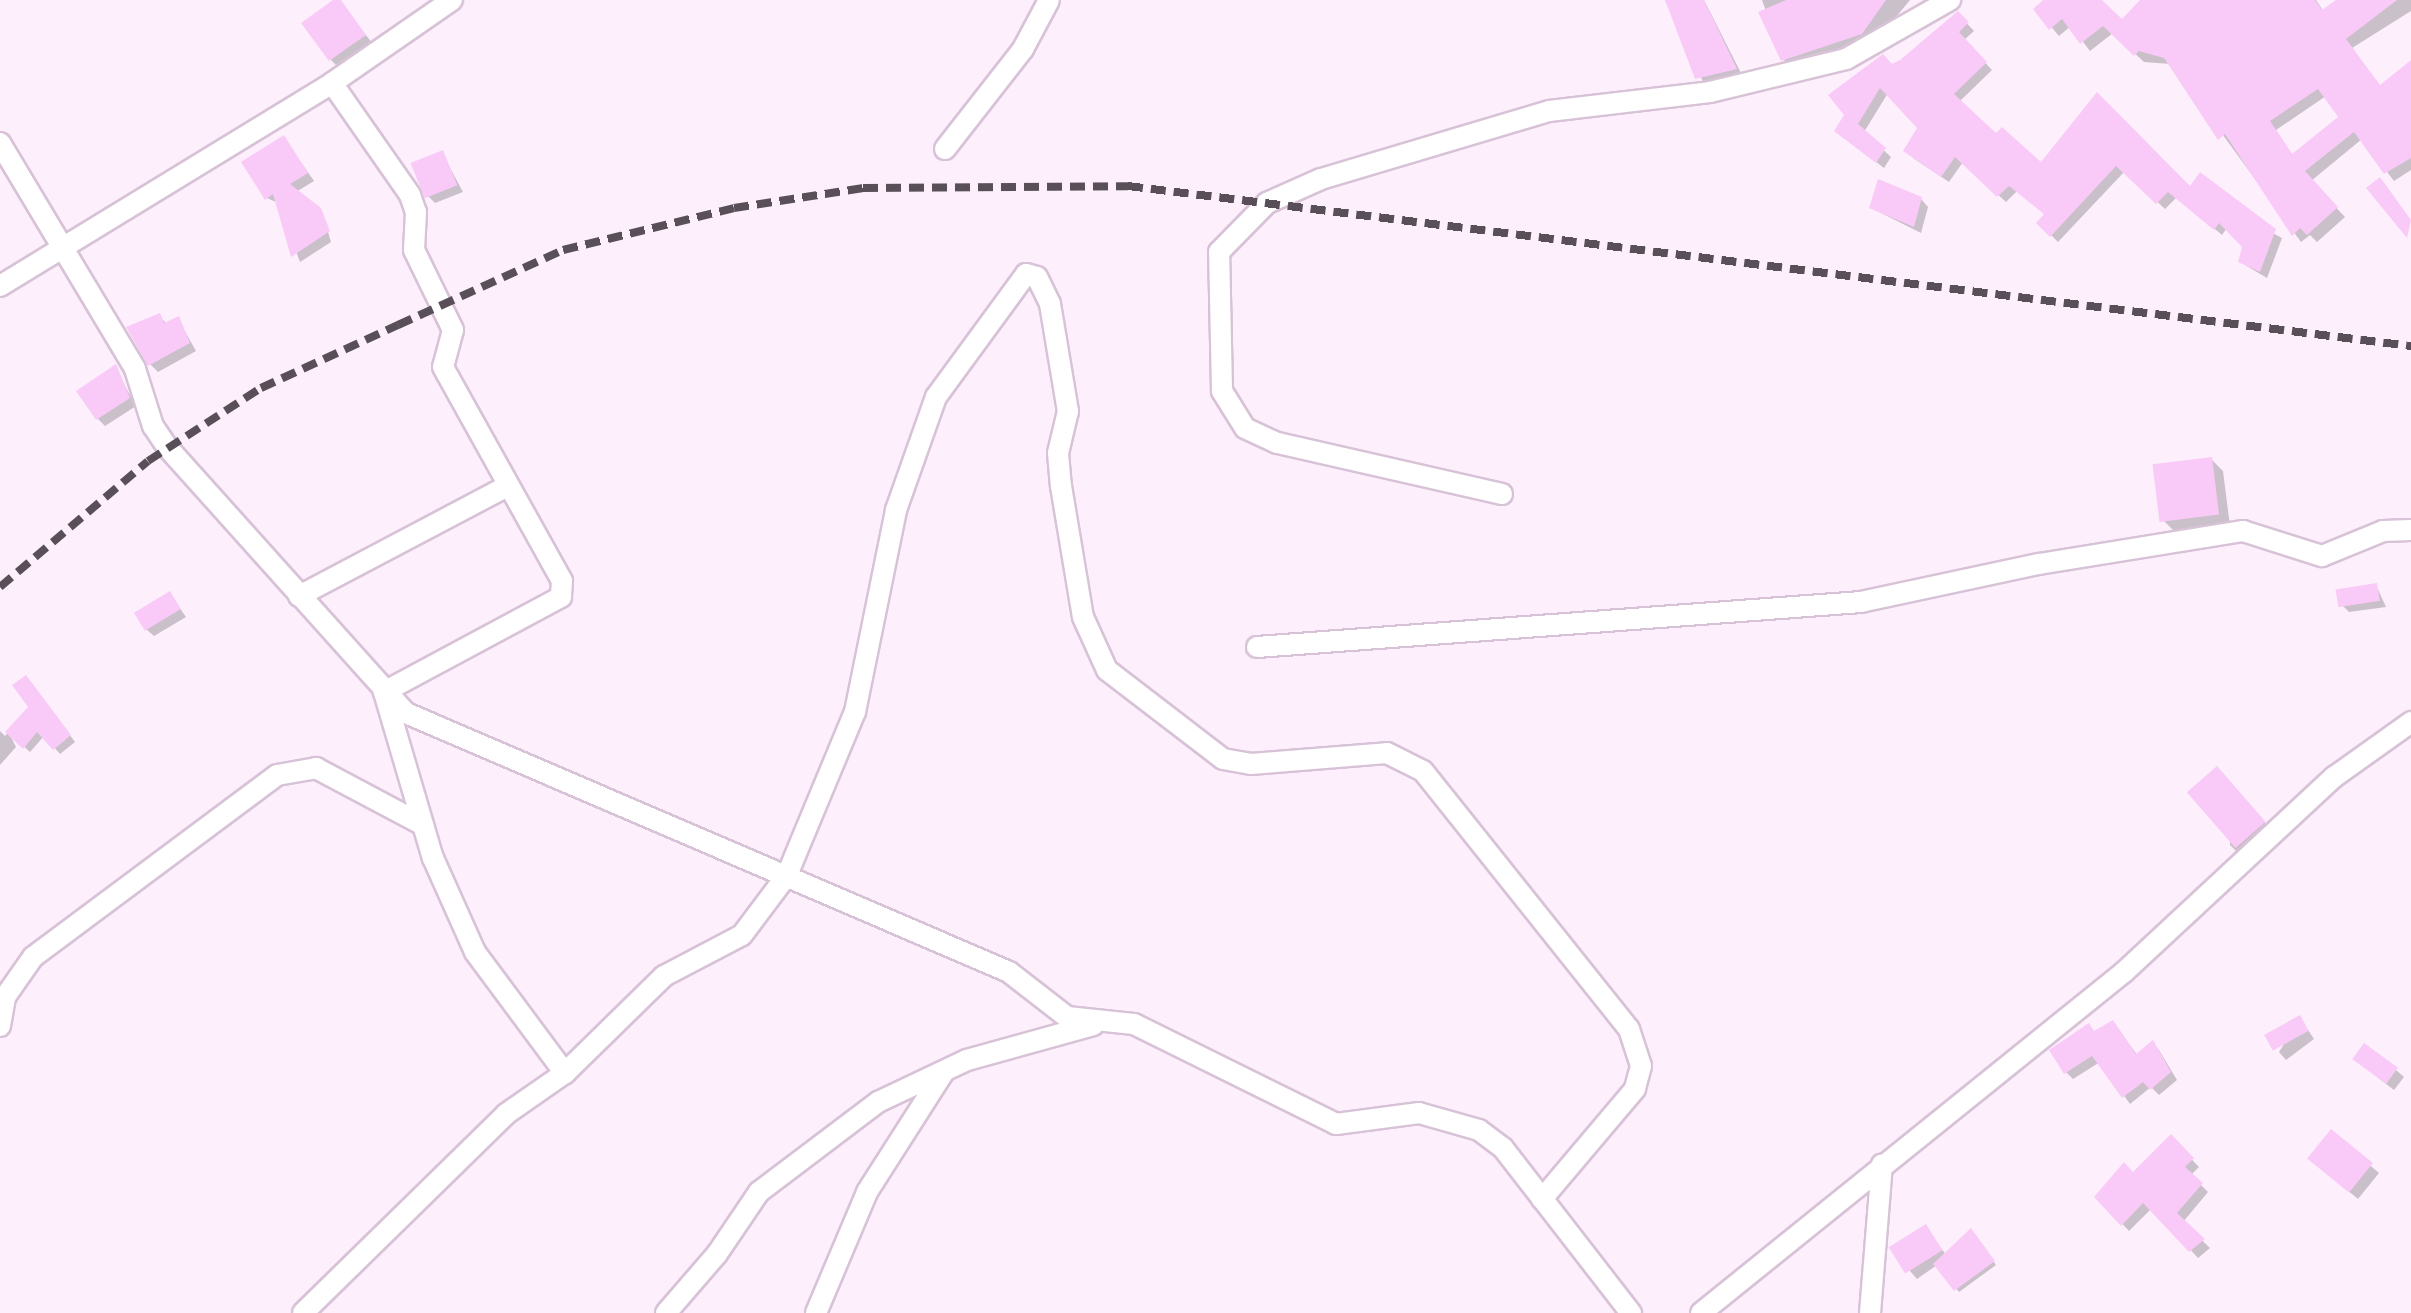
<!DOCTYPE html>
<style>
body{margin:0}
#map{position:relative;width:2411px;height:1313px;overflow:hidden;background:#fdf0fc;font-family:"Varela Round",sans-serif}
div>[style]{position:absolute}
.shadow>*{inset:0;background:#0003}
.building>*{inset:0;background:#f9c9f8;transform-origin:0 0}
.roads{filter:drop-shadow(2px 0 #d8c2d7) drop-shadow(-2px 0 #d8c2d7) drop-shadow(0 2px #d8c2d7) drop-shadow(0 -2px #d8c2d7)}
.street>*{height:20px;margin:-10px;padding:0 10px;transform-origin:10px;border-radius:10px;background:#fff}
.rail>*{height:8px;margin-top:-4px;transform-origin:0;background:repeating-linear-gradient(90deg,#594f59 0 15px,transparent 0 23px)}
span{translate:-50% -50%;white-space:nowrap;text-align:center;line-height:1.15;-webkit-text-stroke:8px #fff;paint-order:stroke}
</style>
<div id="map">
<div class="shadow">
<div style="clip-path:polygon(339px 0,372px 43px,338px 67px,331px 60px)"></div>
<div style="clip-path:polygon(1665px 0,1704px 0,1743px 77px,1705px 86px)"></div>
<div style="clip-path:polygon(1762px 0,1910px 0,1873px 45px,1795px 71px,1783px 59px)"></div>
<div style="clip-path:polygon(evenodd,2047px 0,2098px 0,2122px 22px,2143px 0,2316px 0,2324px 12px,2340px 0,2411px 0,2411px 11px,2352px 48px,2381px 87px,2411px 93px,2411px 170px,2394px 181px,2362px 139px,2311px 181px,2345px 217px,2317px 242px,2310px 235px,2301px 242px,2171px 64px,2144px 62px,2113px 33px,2090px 51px,2071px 26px,2059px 36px,2036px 9px,2047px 0,2326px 96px,2341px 117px,2293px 156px,2276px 130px,2326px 96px)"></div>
<div style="clip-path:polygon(1958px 14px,1974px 31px,1964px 40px,1992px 70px,1959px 102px,1996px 137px,2041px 166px,2097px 96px,2190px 189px,2282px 238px,2267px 278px,2240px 262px,2245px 246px,2227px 228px,2222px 235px,2177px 197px,2165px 209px,2125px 171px,2058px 242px,2039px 223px,2047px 215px,2017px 191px,2006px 202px,1963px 162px,1949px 182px,1913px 158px,1920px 128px,1888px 93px,1864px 132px,1891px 157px,1884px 168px,1844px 137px,1892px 67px)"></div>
<div style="clip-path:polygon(284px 138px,314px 181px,296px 192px,323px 215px,331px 242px,300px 262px,278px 203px,267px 198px)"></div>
<div style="clip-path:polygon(442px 153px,463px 192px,435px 203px,427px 195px)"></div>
<div style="clip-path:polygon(1921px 199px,1928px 207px,1921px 233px,1871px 208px)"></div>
<div style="clip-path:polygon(159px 316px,167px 324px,178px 319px,196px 351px,158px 372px,150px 364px)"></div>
<div style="clip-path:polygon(115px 368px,136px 406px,105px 426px,98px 419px)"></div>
<div style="clip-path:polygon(2211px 459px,2223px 471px,2230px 526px,2175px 532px,2163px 520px)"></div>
<div style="clip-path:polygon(2376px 585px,2386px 607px,2349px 612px,2341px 604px)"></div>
<div style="clip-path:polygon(170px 594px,186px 617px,154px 636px,146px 629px)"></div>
<div style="clip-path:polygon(32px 684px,75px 742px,60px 754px,44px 736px,30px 752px,9px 733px,16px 747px,0 765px,0 731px,5px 736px,31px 707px)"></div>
<div style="clip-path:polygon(2229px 781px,2275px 835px,2242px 857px,2230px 845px)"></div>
<div style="clip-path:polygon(2300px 1018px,2314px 1039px,2286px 1060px,2279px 1052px)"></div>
<div style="clip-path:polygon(2119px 1030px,2138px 1056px,2152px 1043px,2159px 1050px,2177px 1080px,2159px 1095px,2151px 1087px,2130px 1104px,2100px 1062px,2073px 1079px,2066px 1072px,2095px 1033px)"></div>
<div style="clip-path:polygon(2364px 1067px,2396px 1070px,2404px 1077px,2394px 1090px)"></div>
<div style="clip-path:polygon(2331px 1132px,2379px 1173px,2358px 1199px,2317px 1165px)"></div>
<div style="clip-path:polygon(2171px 1138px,2199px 1167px,2191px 1175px,2208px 1192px,2183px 1222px,2210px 1248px,2198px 1258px,2152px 1208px,2129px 1231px,2097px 1197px,2133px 1175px)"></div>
<div style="clip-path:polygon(1926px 1227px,1946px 1255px,1974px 1234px,1996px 1265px,1959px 1292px,1937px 1265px,1917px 1279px,1910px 1271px)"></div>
</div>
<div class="building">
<div style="clip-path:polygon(333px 0,341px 0,366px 35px,329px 61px,301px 23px)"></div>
<div style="clip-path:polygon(1665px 0,1704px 0,1737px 69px,1695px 79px)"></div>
<div style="clip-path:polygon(1786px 0,1886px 0,1862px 34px,1781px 61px,1758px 12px)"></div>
<div style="clip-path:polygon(evenodd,2043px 0,2102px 0,2122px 19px,2140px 0,2315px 0,2322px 10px,2336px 0,2397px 0,2346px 39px,2380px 85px,2411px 60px,2411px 158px,2384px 174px,2354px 132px,2305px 171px,2338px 207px,2307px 235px,2300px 228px,2292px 236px,2225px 134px,2218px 140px,2164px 58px,2139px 51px,2134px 56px,2103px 26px,2080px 44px,2062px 19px,2049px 30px,2033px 9px,2043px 0,2318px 89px,2338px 117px,2292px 154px,2270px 121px,2318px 89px)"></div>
<div style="clip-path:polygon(1958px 11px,1969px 22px,1959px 32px,1987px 62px,1954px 94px,1996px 133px,2002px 127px,2041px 162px,2097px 92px,2190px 186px,2200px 172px,2276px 229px,2260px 272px,2238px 262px,2242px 247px,2219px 223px,2214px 230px,2168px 192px,2156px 204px,2116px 166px,2050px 237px,2036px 223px,2044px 214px,2009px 186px,1997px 197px,1955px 157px,1941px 177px,1903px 151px,1917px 128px,1880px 88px,1858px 124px,1886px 148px,1876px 163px,1834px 131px,1844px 115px,1828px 95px,1883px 54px,1892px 64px,1900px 60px)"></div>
<div style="clip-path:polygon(284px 135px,308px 173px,290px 184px,321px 208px,330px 231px,291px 257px,273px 194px,265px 200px,241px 162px)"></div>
<div style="left:443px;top:150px;width:38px;height:35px;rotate:68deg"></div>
<div style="clip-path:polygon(2380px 177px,2411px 220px,2407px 238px,2366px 188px)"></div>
<div style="clip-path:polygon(1878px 179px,1922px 197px,1914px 227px,1869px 208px)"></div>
<div style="clip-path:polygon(160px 313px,164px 323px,179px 316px,190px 343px,148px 366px,126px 327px)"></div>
<div style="clip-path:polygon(116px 364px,130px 398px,96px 420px,76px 391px)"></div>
<div style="left:2212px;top:457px;width:58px;height:60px;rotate:83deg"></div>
<div style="left:2377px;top:583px;width:18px;height:42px;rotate:81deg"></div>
<div style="left:170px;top:591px;width:21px;height:42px;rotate:59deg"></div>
<div style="clip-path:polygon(26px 675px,71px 735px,53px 750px,37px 732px,23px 749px,5px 732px,28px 707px,12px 685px)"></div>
<div style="left:2217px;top:766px;width:74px;height:40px;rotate:49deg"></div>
<div style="left:2300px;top:1015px;width:18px;height:41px;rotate:61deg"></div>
<div style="clip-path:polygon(2113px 1020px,2136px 1054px,2153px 1040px,2171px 1072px,2150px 1090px,2143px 1082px,2122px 1098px,2092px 1056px,2064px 1074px,2049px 1050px,2089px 1023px,2094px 1031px)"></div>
<div style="left:2364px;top:1043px;width:42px;height:20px;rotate:36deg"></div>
<div style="left:2331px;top:1129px;width:54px;height:38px;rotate:39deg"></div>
<div style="clip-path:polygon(2171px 1134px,2194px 1158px,2185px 1167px,2203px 1183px,2177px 1213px,2205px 1239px,2189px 1252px,2143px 1203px,2121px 1226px,2094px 1197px,2124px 1162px,2133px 1172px)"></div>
<div style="left:1926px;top:1224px;width:31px;height:44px;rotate:58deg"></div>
<div style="clip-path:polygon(1971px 1228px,1995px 1261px,1954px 1291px,1933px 1264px)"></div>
</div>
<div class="roads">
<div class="street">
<div style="left:332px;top:83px;width:136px;rotate:55.1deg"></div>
<div style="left:410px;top:195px;width:18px;rotate:71deg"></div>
<div style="left:416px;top:212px;width:38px;rotate:93deg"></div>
<div style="left:414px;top:250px;width:89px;rotate:64deg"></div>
<div style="left:453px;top:330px;width:38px;rotate:105deg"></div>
<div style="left:443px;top:367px;width:245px;rotate:60.9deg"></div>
<div style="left:562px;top:581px;width:16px;rotate:94deg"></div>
<div style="left:561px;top:597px;width:201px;rotate:151.8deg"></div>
<div style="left:384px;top:692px;width:173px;rotate:73.6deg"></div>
<div style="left:433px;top:858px;width:103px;rotate:65.9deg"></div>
<div style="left:475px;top:952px;width:151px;rotate:53.4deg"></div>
<div style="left:0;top:143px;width:263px;rotate:59.1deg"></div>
<div style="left:135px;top:369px;width:60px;rotate:72.5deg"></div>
<div style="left:153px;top:426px;width:27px;rotate:56deg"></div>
<div style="left:168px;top:448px;width:356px;rotate:48.1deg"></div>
<div style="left:406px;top:713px;width:656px;rotate:23.24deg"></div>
<div style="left:1009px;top:972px;width:73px;rotate:37.8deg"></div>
<div style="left:1067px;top:1017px;width:67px;rotate:6deg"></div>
<div style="left:1134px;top:1024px;width:225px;rotate:26.3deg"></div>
<div style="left:1336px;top:1124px;width:84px;rotate:-7.5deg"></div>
<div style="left:1419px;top:1113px;width:62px;rotate:15.8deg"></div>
<div style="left:1479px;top:1130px;width:30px;rotate:37deg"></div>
<div style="left:1503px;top:1148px;width:209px;rotate:52.2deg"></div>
<div style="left:945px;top:149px;width:127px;rotate:-52deg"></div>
<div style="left:1023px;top:49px;width:55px;rotate:-62deg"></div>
<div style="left:0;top:286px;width:389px;rotate:-31.4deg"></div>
<div style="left:332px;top:83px;width:146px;rotate:-34.7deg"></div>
<div style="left:1502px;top:494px;width:231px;rotate:-167.2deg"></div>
<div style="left:1277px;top:443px;width:35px;rotate:-155deg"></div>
<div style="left:1245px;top:428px;width:44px;rotate:-121.9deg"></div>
<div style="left:1222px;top:391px;width:139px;rotate:-91.2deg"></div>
<div style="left:1219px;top:252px;width:69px;rotate:-45.6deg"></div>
<div style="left:1267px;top:203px;width:59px;rotate:-24deg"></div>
<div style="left:1321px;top:179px;width:238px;rotate:-16.6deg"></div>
<div style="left:1549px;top:111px;width:162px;rotate:-6.7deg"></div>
<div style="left:1710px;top:92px;width:140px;rotate:-13.6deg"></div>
<div style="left:1846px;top:59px;width:120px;rotate:-29.6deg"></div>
<div style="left:299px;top:596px;width:236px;rotate:-27.8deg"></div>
<div style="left:1257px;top:647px;width:606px;rotate:-4.26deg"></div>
<div style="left:1861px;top:602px;width:182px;rotate:-12.1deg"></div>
<div style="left:2039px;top:564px;width:207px;rotate:-9.2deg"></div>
<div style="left:2243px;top:531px;width:83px;rotate:17.6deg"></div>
<div style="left:2322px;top:556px;width:66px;rotate:-22.3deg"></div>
<div style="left:2383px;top:531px;width:28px;rotate:-2deg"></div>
<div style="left:0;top:1026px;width:29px;rotate:-80deg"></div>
<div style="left:5px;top:997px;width:49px;rotate:-55deg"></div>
<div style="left:33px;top:957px;width:304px;rotate:-36.7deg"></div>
<div style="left:277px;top:775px;width:40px;rotate:-10deg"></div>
<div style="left:316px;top:768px;width:121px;rotate:28deg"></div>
<div style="left:303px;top:1313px;width:284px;rotate:-44.4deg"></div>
<div style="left:506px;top:1114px;width:72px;rotate:-34.8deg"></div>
<div style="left:565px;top:1073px;width:139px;rotate:-44.4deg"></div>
<div style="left:664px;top:976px;width:88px;rotate:-27.7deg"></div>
<div style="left:742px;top:935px;width:75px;rotate:-53.1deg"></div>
<div style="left:787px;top:875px;width:177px;rotate:-67.4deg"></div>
<div style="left:855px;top:712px;width:206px;rotate:-78.5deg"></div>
<div style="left:896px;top:510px;width:120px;rotate:-70.5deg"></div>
<div style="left:936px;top:397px;width:152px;rotate:-53.8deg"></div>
<div style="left:1026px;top:274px;width:11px;rotate:15deg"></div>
<div style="left:1037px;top:277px;width:30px;rotate:64deg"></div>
<div style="left:1050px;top:304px;width:109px;rotate:80.5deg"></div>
<div style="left:1068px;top:411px;width:43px;rotate:103.4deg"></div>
<div style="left:1058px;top:453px;width:33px;rotate:85deg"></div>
<div style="left:1061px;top:486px;width:133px;rotate:80.5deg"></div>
<div style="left:1083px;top:617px;width:58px;rotate:65.6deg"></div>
<div style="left:1107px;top:670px;width:146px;rotate:37.5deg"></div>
<div style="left:1223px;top:759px;width:28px;rotate:10deg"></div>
<div style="left:1251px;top:764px;width:136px;rotate:-4.6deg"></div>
<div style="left:1387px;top:753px;width:40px;rotate:26.6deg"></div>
<div style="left:1423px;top:771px;width:330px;rotate:51.4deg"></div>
<div style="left:1629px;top:1029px;width:39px;rotate:72deg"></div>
<div style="left:1641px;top:1066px;width:24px;rotate:105deg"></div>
<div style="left:1635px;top:1089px;width:144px;rotate:130.2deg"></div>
<div style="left:666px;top:1313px;width:78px;rotate:-49.2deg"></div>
<div style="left:717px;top:1254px;width:75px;rotate:-55.9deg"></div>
<div style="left:759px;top:1192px;width:149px;rotate:-37.1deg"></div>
<div style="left:878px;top:1102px;width:98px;rotate:-25.3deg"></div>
<div style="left:967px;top:1060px;width:131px;rotate:-15.5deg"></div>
<div style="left:816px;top:1313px;width:131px;rotate:-67.1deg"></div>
<div style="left:867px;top:1192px;width:141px;rotate:-57.4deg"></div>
<div style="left:1701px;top:1313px;width:543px;rotate:-38.87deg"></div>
<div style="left:2124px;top:972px;width:287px;rotate:-42.9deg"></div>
<div style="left:2334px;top:777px;width:95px;rotate:-35.5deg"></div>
<div style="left:1870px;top:1313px;width:149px;rotate:-85.4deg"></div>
</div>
</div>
<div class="rail">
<div style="left:0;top:587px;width:194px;rotate:-40.4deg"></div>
<div style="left:148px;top:461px;width:135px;rotate:-32.9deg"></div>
<div style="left:261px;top:388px;width:151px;rotate:-24.7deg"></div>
<div style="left:398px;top:325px;width:181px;rotate:-24.4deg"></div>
<div style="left:563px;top:250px;width:176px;rotate:-13.8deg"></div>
<div style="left:734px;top:208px;width:131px;rotate:-8.8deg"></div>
<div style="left:863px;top:188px;width:265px;rotate:-0.4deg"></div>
<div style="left:1128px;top:186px;width:1293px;rotate:7.11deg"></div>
</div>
</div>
